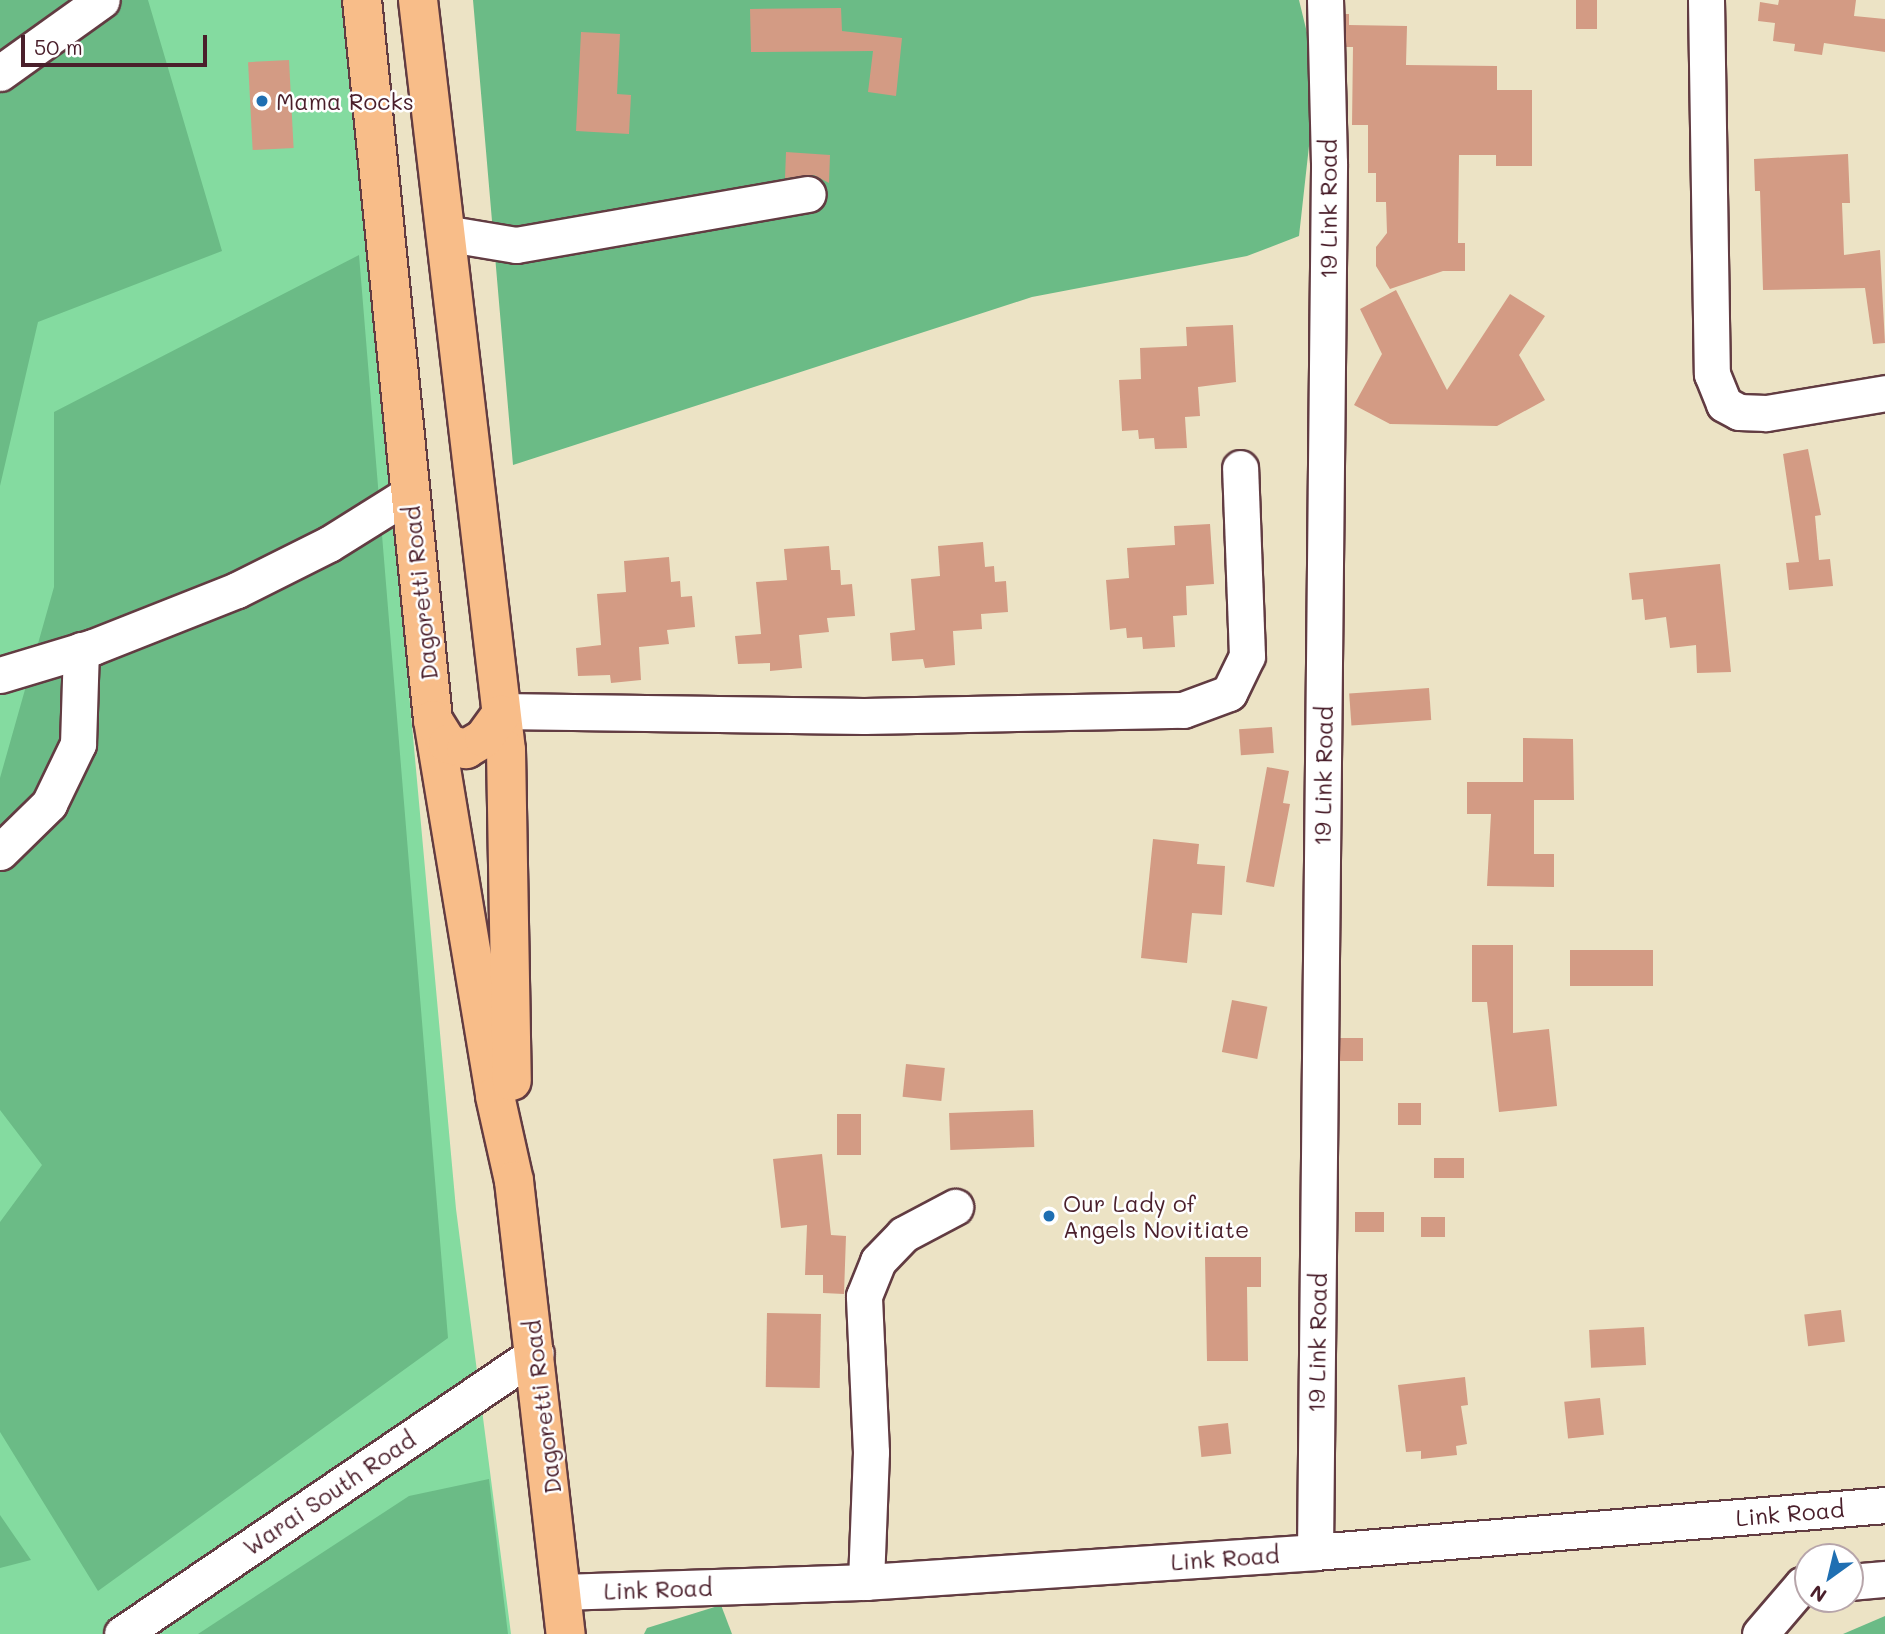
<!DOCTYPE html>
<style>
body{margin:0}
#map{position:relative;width:1885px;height:1634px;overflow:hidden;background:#ece3c5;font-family:Mali,sans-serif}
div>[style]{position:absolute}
.green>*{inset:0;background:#84dba0}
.forest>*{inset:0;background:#6bbb86}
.building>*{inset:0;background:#d39b84;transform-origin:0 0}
.roads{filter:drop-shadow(2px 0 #623c42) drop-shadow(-2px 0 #623c42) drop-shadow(0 2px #623c42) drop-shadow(0 -2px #623c42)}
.minor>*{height:35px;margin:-17.5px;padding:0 17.5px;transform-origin:17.5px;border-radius:17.5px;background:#fff}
.major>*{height:38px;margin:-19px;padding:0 19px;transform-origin:19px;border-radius:19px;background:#f8bd89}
.dots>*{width:19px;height:19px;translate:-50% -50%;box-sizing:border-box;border:4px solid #fff;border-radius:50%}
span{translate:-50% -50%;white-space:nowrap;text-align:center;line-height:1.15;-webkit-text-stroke:5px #fff;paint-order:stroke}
.poi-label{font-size:23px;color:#4a1f2b}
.left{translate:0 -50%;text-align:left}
.street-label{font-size:23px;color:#4a1f2b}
.north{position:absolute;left:1794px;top:1543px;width:70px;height:70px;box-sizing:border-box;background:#fff;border:2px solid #b7a5aa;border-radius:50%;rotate:214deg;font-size:19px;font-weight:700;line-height:28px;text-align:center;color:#4a1f2b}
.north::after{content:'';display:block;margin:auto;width:24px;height:32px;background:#1f6fb2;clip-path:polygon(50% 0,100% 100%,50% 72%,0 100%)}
.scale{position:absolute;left:21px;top:35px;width:186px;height:32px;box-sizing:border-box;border:4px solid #4a1f2b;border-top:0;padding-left:9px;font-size:21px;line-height:24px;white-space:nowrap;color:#4a1f2b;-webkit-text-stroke:5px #fff;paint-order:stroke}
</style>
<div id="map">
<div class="green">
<div style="clip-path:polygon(0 0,346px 0,456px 1209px,511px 1634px,0 1634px)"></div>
</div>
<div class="forest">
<div style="clip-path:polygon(0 0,148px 0,222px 251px,38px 322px,0 486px)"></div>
<div style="clip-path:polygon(473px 0,1299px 0,1317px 74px,1299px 236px,1247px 256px,1032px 297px,513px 465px)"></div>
<div style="clip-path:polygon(359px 255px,448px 1338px,98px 1591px,0 1432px,0 1222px,42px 1165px,0 1110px,0 778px,54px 587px,54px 412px)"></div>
<div style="clip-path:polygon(489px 1479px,508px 1634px,198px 1634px,409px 1496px)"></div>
<div style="clip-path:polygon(0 1515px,31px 1560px,0 1568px)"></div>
<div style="clip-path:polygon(721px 1605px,732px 1634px,644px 1634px,647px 1628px)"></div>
<div style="clip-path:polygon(1885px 1616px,1885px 1634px,1843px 1634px)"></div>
</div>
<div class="building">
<div style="left:1576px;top:0;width:21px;height:29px"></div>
<div style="clip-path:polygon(1779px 0,1856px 0,1854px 16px,1885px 19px,1885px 52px,1824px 43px,1822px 55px,1794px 51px,1795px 44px,1773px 41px,1775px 23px,1758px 21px,1760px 2px,1778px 5px)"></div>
<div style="clip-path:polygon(841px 8px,842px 31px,902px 38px,896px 96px,868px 92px,873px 51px,751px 52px,750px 9px)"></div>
<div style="clip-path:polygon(1345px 14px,1349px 14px,1349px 25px,1407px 26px,1406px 65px,1497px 66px,1497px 90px,1532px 90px,1532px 166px,1496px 166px,1496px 155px,1459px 155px,1458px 243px,1465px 243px,1465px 271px,1443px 271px,1390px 289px,1376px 266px,1376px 247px,1387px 233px,1386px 202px,1376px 202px,1376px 173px,1368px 173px,1368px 125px,1352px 125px,1353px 47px,1346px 47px)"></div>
<div style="clip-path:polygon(581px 32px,620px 34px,617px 94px,631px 95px,629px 134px,576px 131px)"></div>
<div style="left:289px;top:60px;width:88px;height:41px;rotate:87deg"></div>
<div style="clip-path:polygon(786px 152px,830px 155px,829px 183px,814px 175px,785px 178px)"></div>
<div style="clip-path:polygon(1848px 154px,1850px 203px,1842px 203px,1844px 255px,1880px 250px,1885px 343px,1873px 344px,1865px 288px,1763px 290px,1760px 191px,1755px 191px,1754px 159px)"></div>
<div style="clip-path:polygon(1396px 290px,1447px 390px,1510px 294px,1545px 316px,1519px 355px,1545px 400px,1497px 426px,1390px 424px,1354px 405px,1382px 354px,1360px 309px)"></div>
<div style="clip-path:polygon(1233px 325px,1236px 382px,1198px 387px,1200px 416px,1185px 417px,1187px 448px,1155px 449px,1154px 438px,1139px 439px,1138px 430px,1122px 431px,1119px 380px,1141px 379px,1140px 348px,1187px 346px,1186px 327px)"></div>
<div style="clip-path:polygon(1808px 449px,1821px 515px,1815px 516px,1819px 560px,1830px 559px,1833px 586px,1789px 590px,1786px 563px,1799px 562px,1783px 454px)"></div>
<div style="clip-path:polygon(1210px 524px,1214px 584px,1186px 586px,1187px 615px,1173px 616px,1175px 647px,1143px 649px,1142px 637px,1127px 638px,1126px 628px,1110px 630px,1106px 580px,1129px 578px,1127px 548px,1175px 545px,1174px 526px)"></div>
<div style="clip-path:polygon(983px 542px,985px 567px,994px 566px,995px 582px,1006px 581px,1008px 612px,981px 614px,982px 629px,953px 631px,955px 665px,925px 668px,923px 659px,892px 661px,890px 633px,915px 630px,911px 579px,940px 576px,938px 546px)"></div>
<div style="clip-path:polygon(829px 546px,831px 570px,840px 570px,841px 585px,852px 584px,855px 616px,827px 618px,829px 632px,799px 635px,802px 668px,770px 671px,770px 663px,738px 664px,735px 636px,761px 634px,756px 582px,787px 580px,784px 549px)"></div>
<div style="clip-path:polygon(669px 557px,671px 582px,680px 581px,681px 597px,692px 596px,695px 627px,667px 630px,669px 644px,639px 647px,641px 680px,611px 683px,610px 675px,578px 676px,576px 648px,601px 645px,597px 594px,626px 592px,624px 561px)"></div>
<div style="clip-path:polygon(1720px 564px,1731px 672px,1697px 673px,1696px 645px,1670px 648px,1666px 617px,1645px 620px,1643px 599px,1632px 600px,1629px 573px)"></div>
<div style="left:1429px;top:688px;width:32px;height:80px;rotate:86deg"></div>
<div style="left:1272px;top:727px;width:26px;height:33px;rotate:86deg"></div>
<div style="clip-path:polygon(1523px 738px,1573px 739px,1574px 800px,1534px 800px,1534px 854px,1554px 854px,1554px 887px,1487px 886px,1491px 814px,1467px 814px,1467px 782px,1523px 782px)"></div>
<div style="clip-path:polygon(1267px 767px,1289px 771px,1283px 803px,1290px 804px,1274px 887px,1246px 882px)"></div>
<div style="clip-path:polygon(1153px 839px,1199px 844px,1197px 864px,1225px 866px,1222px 915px,1192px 913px,1187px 963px,1141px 958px)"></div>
<div style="clip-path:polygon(1472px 945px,1513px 945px,1513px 1033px,1549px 1029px,1557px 1106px,1499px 1112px,1487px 1002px,1472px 1002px)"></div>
<div style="left:1570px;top:950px;width:83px;height:36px"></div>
<div style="left:1232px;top:1000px;width:36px;height:53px;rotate:11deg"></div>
<div style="left:1340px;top:1038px;width:23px;height:23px"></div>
<div style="left:906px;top:1064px;width:39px;height:33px;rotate:6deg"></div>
<div style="left:1398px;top:1103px;width:23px;height:22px"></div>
<div style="left:1033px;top:1110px;width:37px;height:84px;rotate:88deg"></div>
<div style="left:837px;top:1114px;width:24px;height:41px"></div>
<div style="clip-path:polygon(822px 1154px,831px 1235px,846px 1236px,844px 1294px,823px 1293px,823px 1275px,805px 1275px,807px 1225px,781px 1228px,773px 1159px)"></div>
<div style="left:1434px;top:1158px;width:30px;height:20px"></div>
<div style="left:1355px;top:1212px;width:29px;height:20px"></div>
<div style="left:1421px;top:1217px;width:24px;height:20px"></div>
<div style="clip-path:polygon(1205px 1257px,1261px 1257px,1261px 1287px,1247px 1287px,1248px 1361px,1207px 1361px)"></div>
<div style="left:1841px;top:1310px;width:32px;height:37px;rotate:83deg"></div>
<div style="left:767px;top:1313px;width:54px;height:74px;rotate:1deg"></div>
<div style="left:1644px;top:1327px;width:38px;height:55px;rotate:87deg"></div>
<div style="clip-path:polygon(1465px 1377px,1468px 1405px,1461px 1406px,1467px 1444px,1456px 1446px,1457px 1455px,1421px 1459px,1421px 1451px,1406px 1452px,1398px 1385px)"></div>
<div style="left:1600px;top:1398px;width:37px;height:36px;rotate:84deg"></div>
<div style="left:1228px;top:1423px;width:31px;height:30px;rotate:84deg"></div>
</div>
<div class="roads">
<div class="minor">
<div style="left:1706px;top:0;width:374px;rotate:89.1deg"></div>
<div style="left:1712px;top:374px;width:32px;rotate:68deg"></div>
<div style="left:1724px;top:404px;width:17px;rotate:28deg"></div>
<div style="left:1739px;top:412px;width:27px;rotate:2deg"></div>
<div style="left:1766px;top:413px;width:121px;rotate:-9.5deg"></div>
<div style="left:0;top:73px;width:125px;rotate:-35.6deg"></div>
<div style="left:444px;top:233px;width:73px;rotate:9.5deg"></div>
<div style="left:516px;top:245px;width:296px;rotate:-9.9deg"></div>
<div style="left:0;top:675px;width:97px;rotate:-16.8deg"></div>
<div style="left:93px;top:647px;width:155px;rotate:-21.6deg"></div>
<div style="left:237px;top:590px;width:103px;rotate:-26.6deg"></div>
<div style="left:329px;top:544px;width:94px;rotate:-32deg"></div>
<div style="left:500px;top:711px;width:364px;rotate:0.8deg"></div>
<div style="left:864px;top:716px;width:319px;rotate:-1.1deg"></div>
<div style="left:1183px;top:710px;width:49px;rotate:-20.3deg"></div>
<div style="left:1229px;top:693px;width:41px;rotate:-64.1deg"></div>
<div style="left:1247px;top:656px;width:188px;rotate:-92.1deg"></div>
<div style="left:0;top:852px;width:69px;rotate:-44.4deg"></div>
<div style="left:49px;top:804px;width:67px;rotate:-64.2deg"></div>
<div style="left:78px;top:744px;width:94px;rotate:-88.2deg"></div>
<div style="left:1315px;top:1552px;width:1389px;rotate:-89.42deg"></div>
<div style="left:1329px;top:163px;width:163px;rotate:-91.4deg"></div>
<div style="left:866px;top:1582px;width:130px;rotate:-87.8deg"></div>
<div style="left:871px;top:1452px;width:156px;rotate:-92.6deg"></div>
<div style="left:864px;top:1296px;width:38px;rotate:-68deg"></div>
<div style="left:878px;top:1261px;width:37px;rotate:-46deg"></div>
<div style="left:904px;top:1234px;width:58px;rotate:-27.9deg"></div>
<div style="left:1850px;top:1582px;width:35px;rotate:-5deg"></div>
<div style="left:563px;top:1592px;width:303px;rotate:-1.9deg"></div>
<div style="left:866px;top:1582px;width:450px;rotate:-3.8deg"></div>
<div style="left:1315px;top:1552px;width:572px;rotate:-4.71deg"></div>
<div style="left:122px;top:1634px;width:500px;rotate:-34.17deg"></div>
<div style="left:1760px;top:1634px;width:65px;rotate:-49.4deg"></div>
<div style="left:1802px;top:1585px;width:6px"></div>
</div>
<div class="major">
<div style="left:362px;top:0;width:723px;rotate:84.37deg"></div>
<div style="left:433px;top:720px;width:381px;rotate:80.6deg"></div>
<div style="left:495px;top:1096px;width:87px;rotate:77.4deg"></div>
<div style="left:514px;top:1181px;width:456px;rotate:83.5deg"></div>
<div style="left:418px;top:0;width:755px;rotate:83.31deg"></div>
<div style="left:506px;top:750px;width:331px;rotate:89deg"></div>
<div style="left:433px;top:720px;width:28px;rotate:58deg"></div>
<div style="left:448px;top:744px;width:19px;rotate:16deg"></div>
<div style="left:466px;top:749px;width:21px;rotate:-31deg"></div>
<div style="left:484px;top:738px;width:29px;rotate:-54deg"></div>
</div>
</div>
<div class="dots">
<div style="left:262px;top:101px;background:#1f6fb2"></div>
<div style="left:1049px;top:1216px;background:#1f6fb2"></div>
</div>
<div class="poi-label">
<span class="left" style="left:276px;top:101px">Mama Rocks</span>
<span class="left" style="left:1063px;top:1216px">Our Lady of<br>Angels Novitiate</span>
</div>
<div class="street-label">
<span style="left:1328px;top:209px;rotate:-90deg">19 Link Road</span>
<span style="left:420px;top:593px;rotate:-96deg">Dagoretti Road</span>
<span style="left:1323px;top:776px;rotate:-89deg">19 Link Road</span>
<span style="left:1317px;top:1343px;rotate:-89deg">19 Link Road</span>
<span style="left:542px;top:1407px;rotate:-97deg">Dagoretti Road</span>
<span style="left:329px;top:1493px;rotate:-34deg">Warai South Road</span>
<span style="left:1790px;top:1513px;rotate:-5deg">Link Road</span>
<span style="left:1225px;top:1558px;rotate:-4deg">Link Road</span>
<span style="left:658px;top:1589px;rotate:-2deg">Link Road</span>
</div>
<div class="north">N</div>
<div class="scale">50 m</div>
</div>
